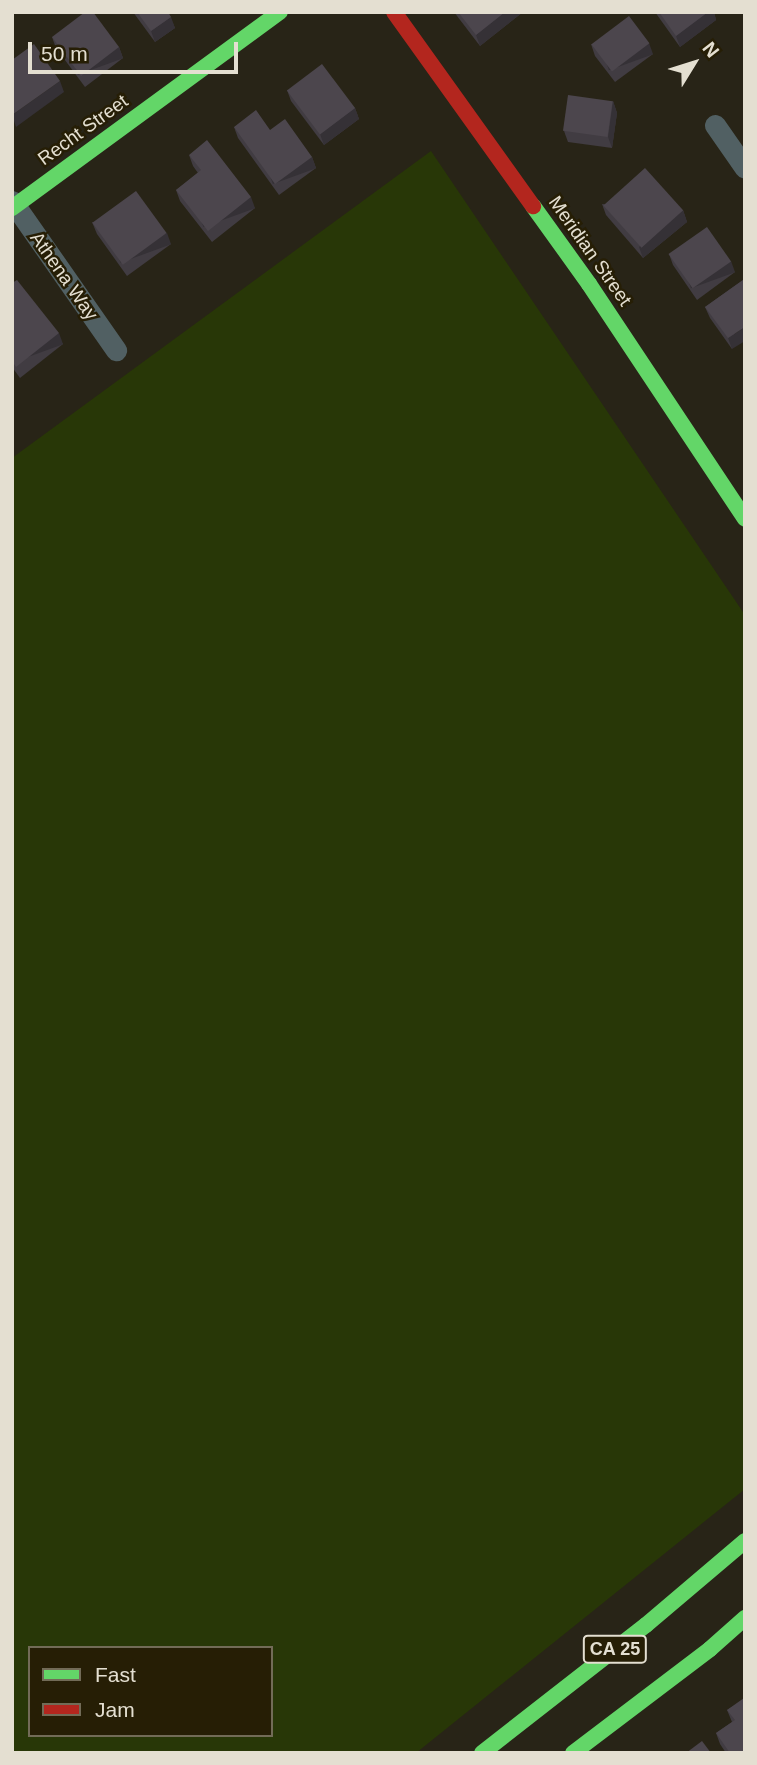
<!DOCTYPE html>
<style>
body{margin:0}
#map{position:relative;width:757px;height:1765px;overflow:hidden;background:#282417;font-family:Helvetica,sans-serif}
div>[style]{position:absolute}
.green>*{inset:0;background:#283707}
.street>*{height:21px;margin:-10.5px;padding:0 10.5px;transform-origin:10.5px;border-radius:10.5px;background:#516063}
.fast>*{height:16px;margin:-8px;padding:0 8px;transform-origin:8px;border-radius:8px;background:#63d668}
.jam>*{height:16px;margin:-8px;padding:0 8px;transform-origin:8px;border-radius:8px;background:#b3261e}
.wall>*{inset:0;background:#413c42}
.shaded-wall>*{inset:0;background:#353136;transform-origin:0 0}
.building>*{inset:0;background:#4c464d;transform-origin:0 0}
span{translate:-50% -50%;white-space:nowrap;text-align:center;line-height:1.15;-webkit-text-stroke:5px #261e05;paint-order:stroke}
.shield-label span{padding:2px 5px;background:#261e05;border:2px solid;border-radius:5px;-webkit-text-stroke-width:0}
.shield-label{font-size:18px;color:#e4dfd1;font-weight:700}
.street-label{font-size:19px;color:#e4dfd1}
.frame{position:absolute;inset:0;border:14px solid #e4dfd1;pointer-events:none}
.legend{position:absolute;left:28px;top:1646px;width:245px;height:91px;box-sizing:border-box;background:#261e05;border:2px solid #726b57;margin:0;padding:9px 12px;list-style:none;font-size:21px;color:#e4dfd1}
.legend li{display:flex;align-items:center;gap:14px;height:35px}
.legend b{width:35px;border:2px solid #726b57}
.north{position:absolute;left:659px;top:28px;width:70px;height:70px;-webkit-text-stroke:5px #261e05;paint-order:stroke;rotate:52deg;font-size:19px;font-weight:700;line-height:28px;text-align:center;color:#e4dfd1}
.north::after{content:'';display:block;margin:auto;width:24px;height:32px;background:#e4dfd1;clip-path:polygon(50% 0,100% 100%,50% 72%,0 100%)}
.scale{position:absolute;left:28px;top:42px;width:210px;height:32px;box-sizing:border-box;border:4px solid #e4dfd1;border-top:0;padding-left:9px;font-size:21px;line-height:24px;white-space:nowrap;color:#e4dfd1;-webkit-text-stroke:5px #261e05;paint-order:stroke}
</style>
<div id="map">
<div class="green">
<div style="clip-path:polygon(evenodd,431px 151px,745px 615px,745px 1489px,416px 1753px,12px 1753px,12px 458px,431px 151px,30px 1648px,271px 1648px,271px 1735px,30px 1735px,30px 1648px)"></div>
</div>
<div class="street">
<div style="left:715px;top:125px;width:52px;rotate:55.1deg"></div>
<div style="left:12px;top:201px;width:182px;rotate:55.1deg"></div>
</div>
<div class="fast">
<div style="left:533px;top:206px;width:96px;rotate:54.3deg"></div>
<div style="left:589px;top:284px;width:282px;rotate:56.4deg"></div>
<div style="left:12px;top:208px;width:332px;rotate:-36.2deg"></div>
<div style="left:482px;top:1753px;width:208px;rotate:-38deg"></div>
<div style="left:646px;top:1625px;width:130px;rotate:-40.3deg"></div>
<div style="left:573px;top:1753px;width:172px;rotate:-37.2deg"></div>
<div style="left:710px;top:1649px;width:47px;rotate:-41.5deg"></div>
</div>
<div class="jam">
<div style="left:394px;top:12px;width:239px;rotate:54.4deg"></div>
</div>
<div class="wall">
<div style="clip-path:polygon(133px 12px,168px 12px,175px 28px,155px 42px)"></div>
<div style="clip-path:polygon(454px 12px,523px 12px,480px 46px)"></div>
<div style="clip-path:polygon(655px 12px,714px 12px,716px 20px,680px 47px)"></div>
<div style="clip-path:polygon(52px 37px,119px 47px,123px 58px,85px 87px,56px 48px)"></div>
<div style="clip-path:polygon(591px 44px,653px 54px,615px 82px,595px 56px)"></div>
<div style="clip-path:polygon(287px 90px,355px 108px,359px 119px,324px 145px,291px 101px)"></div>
<div style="clip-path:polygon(613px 101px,617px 113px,612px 148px,568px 142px,564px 131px)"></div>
<div style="clip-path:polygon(234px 127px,270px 130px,312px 157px,316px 168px,279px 195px,238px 138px)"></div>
<div style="clip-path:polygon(189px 155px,255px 208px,212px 242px,180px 201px,176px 190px,198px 173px,193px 166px)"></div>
<div style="clip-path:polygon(602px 204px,683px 210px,687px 222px,643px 258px,606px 215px)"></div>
<div style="clip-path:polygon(92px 222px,171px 244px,127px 276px,97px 234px)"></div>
<div style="clip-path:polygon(669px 254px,735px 272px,697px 300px,673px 265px)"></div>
<div style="clip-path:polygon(743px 280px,732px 349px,710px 318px,705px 307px)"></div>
<div style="clip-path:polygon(12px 283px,63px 344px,20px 378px,12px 367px)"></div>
<div style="clip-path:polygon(745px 1699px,745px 1753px,726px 1753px,720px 1744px,716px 1733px,732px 1722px,727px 1710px)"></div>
</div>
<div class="shaded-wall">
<div style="clip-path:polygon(505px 12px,523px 12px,480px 46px,476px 35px)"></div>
<div style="clip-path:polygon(708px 12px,714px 12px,716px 20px,680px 47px,676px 36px)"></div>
<div style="clip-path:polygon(171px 17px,175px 28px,155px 42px,151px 31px)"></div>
<div style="left:649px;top:43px;width:12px;height:47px;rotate:70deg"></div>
<div style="left:119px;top:47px;width:12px;height:48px;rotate:70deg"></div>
<div style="clip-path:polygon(60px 81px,64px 92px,16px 127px,12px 115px)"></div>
<div style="clip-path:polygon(613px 101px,617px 113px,612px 148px,608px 137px)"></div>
<div style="clip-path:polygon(355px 108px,359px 119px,324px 145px,320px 134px)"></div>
<div style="left:312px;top:157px;width:12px;height:46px;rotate:70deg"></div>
<div style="left:251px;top:197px;width:12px;height:55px;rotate:70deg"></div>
<div style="clip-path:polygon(683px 210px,687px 222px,643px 258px,639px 247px)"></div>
<div style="left:167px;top:233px;width:12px;height:54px;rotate:70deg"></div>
<div style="left:731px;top:261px;width:12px;height:47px;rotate:70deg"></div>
<div style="clip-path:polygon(745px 327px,745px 341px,732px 349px,728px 338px)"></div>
<div style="left:59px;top:333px;width:12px;height:55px;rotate:70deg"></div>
</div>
<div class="building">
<div style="clip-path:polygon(85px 12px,93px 12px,119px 47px,81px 76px,52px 37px)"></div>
<div style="clip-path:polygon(137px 12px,168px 12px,171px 17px,151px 31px)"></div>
<div style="clip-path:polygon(458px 12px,505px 12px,476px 35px)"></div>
<div style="clip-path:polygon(659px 12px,708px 12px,676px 36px)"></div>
<div style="left:629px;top:16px;width:34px;height:47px;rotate:53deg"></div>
<div style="clip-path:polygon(34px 44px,60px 81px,12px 115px,12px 60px)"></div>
<div style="left:322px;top:64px;width:55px;height:44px;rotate:53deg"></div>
<div style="left:568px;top:95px;width:45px;height:36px;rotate:8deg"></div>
<div style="clip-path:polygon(256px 110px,270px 130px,285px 119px,312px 157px,275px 184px,234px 127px)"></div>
<div style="clip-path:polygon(207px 140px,251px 197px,208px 231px,176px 190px,201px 170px,189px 155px)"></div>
<div style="left:645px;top:168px;width:57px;height:56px;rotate:48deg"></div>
<div style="left:136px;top:191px;width:52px;height:54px;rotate:54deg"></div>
<div style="left:707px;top:227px;width:42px;height:47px;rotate:55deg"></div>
<div style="clip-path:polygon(17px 280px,59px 333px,16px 367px,12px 361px,12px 283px)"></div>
<div style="clip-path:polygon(743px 280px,745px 282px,745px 327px,728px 338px,705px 307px)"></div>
<div style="clip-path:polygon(744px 1698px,745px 1753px,730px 1753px,716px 1733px,735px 1720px,727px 1710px)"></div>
<div style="clip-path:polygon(702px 1741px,711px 1753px,686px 1753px)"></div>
</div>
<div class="shield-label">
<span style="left:615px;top:1649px">CA 25</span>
</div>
<div class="street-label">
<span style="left:83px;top:130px;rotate:-36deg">Recht Street</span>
<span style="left:590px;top:251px;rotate:55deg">Meridian Street</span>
<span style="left:64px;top:276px;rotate:55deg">Athena Way</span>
</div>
<div class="frame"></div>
<ul class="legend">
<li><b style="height:9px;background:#63d668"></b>Fast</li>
<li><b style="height:9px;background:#b3261e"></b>Jam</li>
</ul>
<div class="north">N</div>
<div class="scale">50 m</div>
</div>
